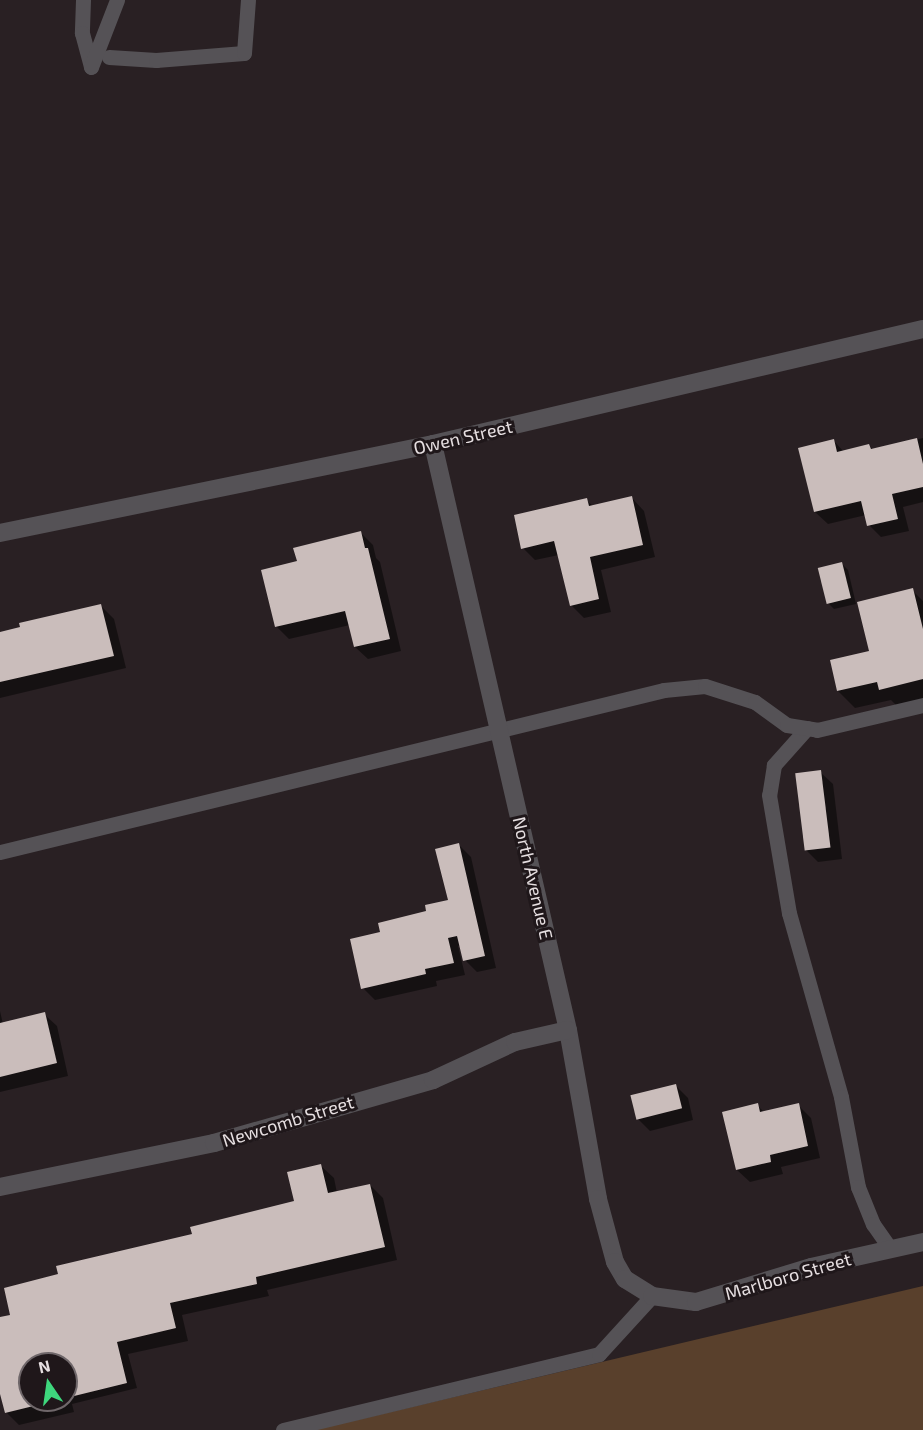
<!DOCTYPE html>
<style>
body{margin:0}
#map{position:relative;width:923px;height:1430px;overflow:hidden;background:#292023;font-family:"Exo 2",sans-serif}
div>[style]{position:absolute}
.green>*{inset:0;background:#59402c}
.shadow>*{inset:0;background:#0007}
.building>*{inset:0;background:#cabdbb;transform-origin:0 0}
.lane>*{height:15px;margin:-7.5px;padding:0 7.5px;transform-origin:7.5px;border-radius:7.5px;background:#555256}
.street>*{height:18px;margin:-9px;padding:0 9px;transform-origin:9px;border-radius:9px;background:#555256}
span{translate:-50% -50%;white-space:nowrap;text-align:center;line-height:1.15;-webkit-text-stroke:6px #1f171a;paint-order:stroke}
.street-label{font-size:18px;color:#e6dfe1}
.north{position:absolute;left:18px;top:1352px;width:60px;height:60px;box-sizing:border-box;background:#1f171a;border:2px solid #6f676a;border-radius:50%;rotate:347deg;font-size:16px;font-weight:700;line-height:24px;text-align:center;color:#e6dfe1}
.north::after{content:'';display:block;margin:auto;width:21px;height:27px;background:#3ed77d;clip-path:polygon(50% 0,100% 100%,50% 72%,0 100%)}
</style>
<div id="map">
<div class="green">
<div style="clip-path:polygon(923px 1286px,923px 1430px,314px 1430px)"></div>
</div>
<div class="shadow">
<div style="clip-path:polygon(923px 438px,923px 502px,903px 507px,909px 531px,881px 537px,869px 525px,866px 515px,828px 524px,815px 512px,834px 441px,844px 452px,869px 445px,873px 450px)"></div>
<div style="clip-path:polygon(632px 498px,644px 511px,655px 557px,601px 570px,611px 612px,584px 618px,571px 605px,559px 555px,535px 560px,523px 548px,586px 500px,593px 506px)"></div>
<div style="clip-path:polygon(360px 532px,373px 545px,376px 558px,380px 562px,401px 651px,368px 659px,355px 647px,350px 625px,289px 639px,276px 626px,299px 562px)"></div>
<div style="clip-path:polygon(842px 564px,848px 570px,856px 604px,834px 609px,828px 603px)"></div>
<div style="clip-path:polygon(912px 590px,923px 601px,923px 700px,897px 706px,891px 700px,855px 708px,838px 691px,831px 661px,871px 652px)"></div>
<div style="clip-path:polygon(101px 606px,114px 619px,126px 668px,0 698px,0 633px)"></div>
<div style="clip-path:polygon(820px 772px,833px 784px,842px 859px,818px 862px,806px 850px)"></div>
<div style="clip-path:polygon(459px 845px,471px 857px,496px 968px,477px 972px,465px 960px,461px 945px,458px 946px,465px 975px,436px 981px,437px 986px,375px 1000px,363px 988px,382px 934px,450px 901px)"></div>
<div style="clip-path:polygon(0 1011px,3px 1024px,44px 1014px,57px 1026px,68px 1076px,0 1092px)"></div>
<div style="clip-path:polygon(675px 1085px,688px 1098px,693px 1120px,650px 1131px,637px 1118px)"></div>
<div style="clip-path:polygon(757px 1105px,765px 1113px,798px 1105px,811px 1118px,820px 1158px,781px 1167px,783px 1174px,750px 1182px,737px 1170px)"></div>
<div style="clip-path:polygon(evenodd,321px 1166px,334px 1178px,337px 1193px,370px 1185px,383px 1198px,397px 1260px,267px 1290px,269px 1296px,182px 1315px,188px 1341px,128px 1354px,137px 1388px,72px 1404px,74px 1412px,19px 1425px,6px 1412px,0 1387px,0 1318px,12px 1316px,194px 1235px,296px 1202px,321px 1166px,30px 1364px,66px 1364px,66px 1400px,30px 1400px,30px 1364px)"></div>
</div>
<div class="building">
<div style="clip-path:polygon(917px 438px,923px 464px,923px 487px,892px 494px,898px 519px,867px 526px,861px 501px,814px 512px,798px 448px,834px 439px,837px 452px,869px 444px,871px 449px)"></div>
<div style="clip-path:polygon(632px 496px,643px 545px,590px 557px,599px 599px,570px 606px,554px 541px,521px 549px,514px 515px,587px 498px,589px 506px)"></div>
<div style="clip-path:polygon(361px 531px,365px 548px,368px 548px,390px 639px,354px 647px,345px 611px,275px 627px,261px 570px,297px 561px,293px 548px)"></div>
<div style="left:842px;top:562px;width:37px;height:25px;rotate:76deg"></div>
<div style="clip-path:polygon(913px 588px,923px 629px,923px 679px,879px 690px,877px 682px,837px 691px,830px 660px,869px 651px,857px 602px)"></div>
<div style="clip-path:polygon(101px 604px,114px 656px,0 682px,0 632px,20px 627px,19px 623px)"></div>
<div style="left:821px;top:770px;width:78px;height:26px;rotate:83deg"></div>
<div style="clip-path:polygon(459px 843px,485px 956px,463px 961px,457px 936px,448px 938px,454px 963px,425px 969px,426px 974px,361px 989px,350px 939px,380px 932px,378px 923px,426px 911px,425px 905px,448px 900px,435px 849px)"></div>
<div style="clip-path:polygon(45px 1012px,57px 1063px,0 1077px,0 1023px)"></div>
<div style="left:676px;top:1084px;width:25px;height:47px;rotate:76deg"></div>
<div style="clip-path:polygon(758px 1103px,760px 1112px,799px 1103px,808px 1146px,770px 1155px,771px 1162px,736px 1170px,722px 1112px)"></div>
<div style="clip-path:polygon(321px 1164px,328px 1193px,370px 1184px,385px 1247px,256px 1277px,257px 1284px,170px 1303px,176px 1328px,117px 1342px,127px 1383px,66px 1398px,66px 1364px,30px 1364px,30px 1400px,58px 1400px,5px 1413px,0 1394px,0 1317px,10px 1315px,4px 1288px,58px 1274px,56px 1266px,192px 1234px,190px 1227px,294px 1201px,287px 1172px)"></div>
</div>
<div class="lane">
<div style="left:83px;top:0;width:33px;rotate:92deg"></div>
<div style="left:82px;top:33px;width:35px;rotate:75deg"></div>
<div style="left:109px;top:57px;width:47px;rotate:3.7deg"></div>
<div style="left:156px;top:60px;width:88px;rotate:-4.5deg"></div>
<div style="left:244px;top:53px;width:53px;rotate:-85.7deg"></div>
<div style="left:91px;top:67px;width:72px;rotate:-68.8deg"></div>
<div style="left:807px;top:728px;width:50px;rotate:131.7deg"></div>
<div style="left:774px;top:765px;width:30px;rotate:99deg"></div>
<div style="left:769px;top:795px;width:120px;rotate:80.4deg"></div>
<div style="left:789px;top:913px;width:191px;rotate:74.2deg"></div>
<div style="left:841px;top:1097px;width:92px;rotate:79.3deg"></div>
<div style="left:858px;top:1187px;width:40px;rotate:68deg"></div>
<div style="left:873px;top:1224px;width:29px;rotate:55deg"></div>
<div style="left:0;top:852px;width:683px;rotate:-13.71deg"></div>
<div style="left:664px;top:690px;width:41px;rotate:-5.6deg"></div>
<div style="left:705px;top:686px;width:52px;rotate:17.7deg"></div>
<div style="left:755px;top:702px;width:39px;rotate:36deg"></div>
<div style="left:787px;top:725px;width:30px;rotate:9deg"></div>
<div style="left:817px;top:730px;width:109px;rotate:-13.3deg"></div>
<div style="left:283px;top:1430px;width:325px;rotate:-13.5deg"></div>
<div style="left:599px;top:1354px;width:79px;rotate:-47.6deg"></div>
</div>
<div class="street">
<div style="left:433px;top:444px;width:601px;rotate:77.03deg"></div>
<div style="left:568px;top:1030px;width:172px;rotate:79.9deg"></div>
<div style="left:598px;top:1199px;width:65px;rotate:74.9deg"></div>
<div style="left:615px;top:1262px;width:20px;rotate:60deg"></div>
<div style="left:625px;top:1279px;width:32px;rotate:32deg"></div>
<div style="left:652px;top:1296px;width:44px;rotate:7.8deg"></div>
<div style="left:696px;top:1302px;width:120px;rotate:-16.9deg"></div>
<div style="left:811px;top:1267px;width:115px;rotate:-12.6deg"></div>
<div style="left:0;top:533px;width:442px;rotate:-11.6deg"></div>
<div style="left:433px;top:444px;width:503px;rotate:-13.21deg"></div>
<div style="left:0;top:1187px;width:218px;rotate:-11.6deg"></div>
<div style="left:214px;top:1143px;width:228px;rotate:-16deg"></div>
<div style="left:433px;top:1080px;width:90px;rotate:-24.9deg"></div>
<div style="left:515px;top:1042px;width:54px;rotate:-12.8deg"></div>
</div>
<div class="street-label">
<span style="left:463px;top:437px;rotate:-13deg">Owen Street</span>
<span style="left:533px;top:878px;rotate:77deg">North Avenue E</span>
<span style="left:288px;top:1121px;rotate:-17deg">Newcomb Street</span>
<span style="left:788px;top:1276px;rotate:-16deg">Marlboro Street</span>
</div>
<div class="north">N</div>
</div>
